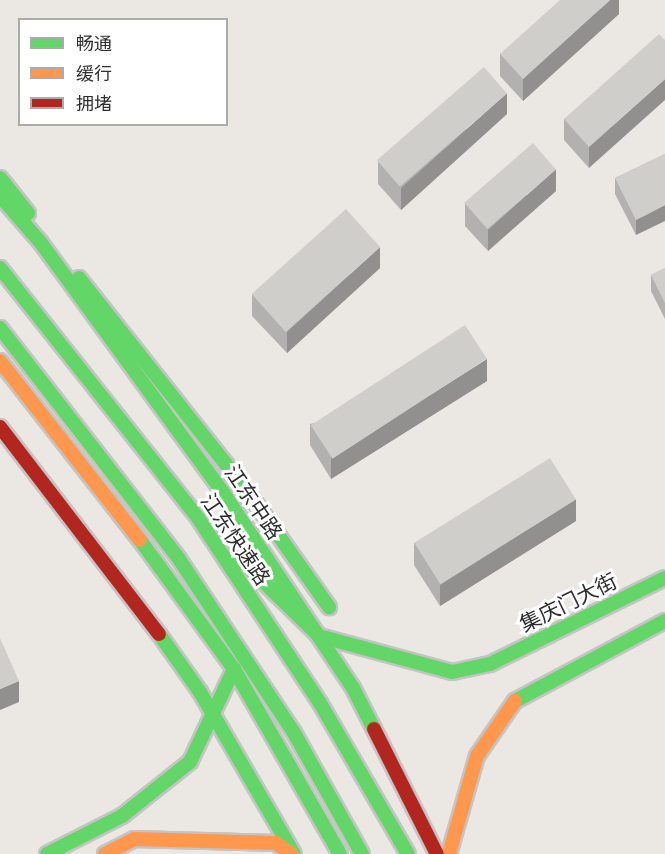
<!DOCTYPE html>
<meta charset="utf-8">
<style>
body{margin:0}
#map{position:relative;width:665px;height:854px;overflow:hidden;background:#ebe8e4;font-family:"Titillium Web","Noto Sans SC",sans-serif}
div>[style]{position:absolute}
.roads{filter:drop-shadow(2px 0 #c5c4c4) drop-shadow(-2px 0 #c5c4c4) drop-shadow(0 2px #c5c4c4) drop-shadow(0 -2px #c5c4c4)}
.fast>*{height:14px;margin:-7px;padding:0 7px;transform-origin:7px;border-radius:7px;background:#63d668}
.slow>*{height:14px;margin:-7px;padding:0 7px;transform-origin:7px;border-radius:7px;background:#ff974d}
.jam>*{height:14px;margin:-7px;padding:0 7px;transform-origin:7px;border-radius:7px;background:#b3261e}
.wall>*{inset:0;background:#b3b1af}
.shaded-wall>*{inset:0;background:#92908e}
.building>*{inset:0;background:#d0cecb;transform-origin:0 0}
span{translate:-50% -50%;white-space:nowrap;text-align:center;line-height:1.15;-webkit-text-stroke:6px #fff;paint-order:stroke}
.street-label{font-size:21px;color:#2e2e2e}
.legend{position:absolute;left:18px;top:18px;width:210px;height:108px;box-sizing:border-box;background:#fff;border:2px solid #ababab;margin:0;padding:8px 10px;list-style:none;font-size:18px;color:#2e2e2e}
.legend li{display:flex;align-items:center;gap:12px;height:30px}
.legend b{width:30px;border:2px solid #ababab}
</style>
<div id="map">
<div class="roads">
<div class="fast">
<div style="left:0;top:178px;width:45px;rotate:51.3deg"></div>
<div style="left:0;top:196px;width:62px;rotate:48.9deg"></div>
<div style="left:41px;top:243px;width:314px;rotate:53.9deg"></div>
<div style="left:226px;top:497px;width:229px;rotate:56.4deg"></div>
<div style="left:353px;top:688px;width:46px;rotate:62.9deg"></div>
<div style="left:0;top:268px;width:319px;rotate:51.6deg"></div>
<div style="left:198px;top:518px;width:222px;rotate:56.6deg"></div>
<div style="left:320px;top:703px;width:175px;rotate:59.8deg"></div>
<div style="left:79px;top:278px;width:268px;rotate:51.7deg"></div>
<div style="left:245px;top:488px;width:146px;rotate:54.8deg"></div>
<div style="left:0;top:328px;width:292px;rotate:52.2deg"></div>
<div style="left:179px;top:559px;width:206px;rotate:56.5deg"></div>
<div style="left:293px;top:731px;width:141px;rotate:60.7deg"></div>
<div style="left:140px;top:540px;width:160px;rotate:53.9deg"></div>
<div style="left:234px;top:669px;width:213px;rotate:60.2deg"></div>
<div style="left:236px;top:555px;width:116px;rotate:44.3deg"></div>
<div style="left:159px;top:634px;width:71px;rotate:54.7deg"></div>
<div style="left:200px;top:692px;width:187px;rotate:59.9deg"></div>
<div style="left:319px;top:636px;width:138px;rotate:15.1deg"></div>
<div style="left:452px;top:672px;width:39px;rotate:-12deg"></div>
<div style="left:490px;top:664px;width:195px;rotate:-26.2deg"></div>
<div style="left:515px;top:701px;width:170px;rotate:-28.1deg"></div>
<div style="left:47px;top:854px;width:84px;rotate:-26.9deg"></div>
<div style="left:122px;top:816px;width:87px;rotate:-38.5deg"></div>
<div style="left:190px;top:762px;width:103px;rotate:-64.7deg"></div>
</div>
<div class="slow">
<div style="left:0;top:361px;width:227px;rotate:52deg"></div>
<div style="left:105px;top:854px;width:33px;rotate:-27deg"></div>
<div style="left:134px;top:839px;width:142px;rotate:1.6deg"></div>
<div style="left:276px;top:843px;width:19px;rotate:35deg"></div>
<div style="left:449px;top:854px;width:102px;rotate:-74.1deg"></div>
<div style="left:477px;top:756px;width:67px;rotate:-55.4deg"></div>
</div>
<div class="jam">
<div style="left:0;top:427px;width:261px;rotate:52.5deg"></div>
<div style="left:374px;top:729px;width:140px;rotate:63.3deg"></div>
</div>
</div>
<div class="wall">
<div style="clip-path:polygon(619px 0,619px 14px,523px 101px,500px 76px,500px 54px)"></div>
<div style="clip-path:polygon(665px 40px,589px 168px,564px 140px,564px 119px)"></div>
<div style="clip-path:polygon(507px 114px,401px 210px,378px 184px,378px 162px)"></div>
<div style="clip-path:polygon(665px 154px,636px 235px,615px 194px,615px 178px)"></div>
<div style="clip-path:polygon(556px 191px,488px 251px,465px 226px,465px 204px)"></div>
<div style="clip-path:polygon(380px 268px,287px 353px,252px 316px,252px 294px)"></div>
<div style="clip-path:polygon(665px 268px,665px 319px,651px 291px,651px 275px)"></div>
<div style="clip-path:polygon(487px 381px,331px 479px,310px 445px,310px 424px)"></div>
<div style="clip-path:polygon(576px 521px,440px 606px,414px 565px,414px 543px)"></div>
</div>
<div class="shaded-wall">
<div style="clip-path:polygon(610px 0,619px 0,619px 14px,523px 101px,523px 79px)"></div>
<div style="clip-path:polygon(665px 79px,665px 100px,589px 168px,589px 147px)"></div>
<div style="clip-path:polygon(507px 93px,507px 114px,401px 210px,401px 188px)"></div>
<div style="clip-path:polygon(556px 169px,556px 191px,488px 251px,488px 230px)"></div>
<div style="clip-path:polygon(665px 205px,665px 221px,636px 235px,636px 220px)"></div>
<div style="clip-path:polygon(380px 247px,380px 268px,287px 353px,287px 332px)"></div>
<div style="clip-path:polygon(487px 359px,487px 381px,331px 479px,331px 458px)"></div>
<div style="clip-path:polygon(576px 499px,576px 521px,440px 606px,440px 585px)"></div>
<div style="clip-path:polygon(19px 681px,19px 702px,0 710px,0 689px)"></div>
</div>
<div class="building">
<div style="clip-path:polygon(560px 0,610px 0,523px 79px,500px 54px)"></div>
<div style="clip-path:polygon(659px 34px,665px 40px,665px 79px,589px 147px,564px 119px)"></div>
<div style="left:484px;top:67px;width:35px;height:142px;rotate:49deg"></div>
<div style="left:533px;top:143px;width:35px;height:91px;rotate:49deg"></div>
<div style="clip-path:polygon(665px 154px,665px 205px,636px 220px,615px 178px)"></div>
<div style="left:346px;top:209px;width:51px;height:127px;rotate:48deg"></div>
<div style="clip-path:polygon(665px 268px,665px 303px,651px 275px)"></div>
<div style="left:465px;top:325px;width:40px;height:184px;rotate:57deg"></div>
<div style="left:550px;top:458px;width:49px;height:160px;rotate:58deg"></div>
<div style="clip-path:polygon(0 638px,19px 681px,0 689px)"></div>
</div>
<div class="street-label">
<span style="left:254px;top:502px;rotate:56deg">江东中路</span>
<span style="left:236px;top:539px;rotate:56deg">江东快速路</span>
<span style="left:568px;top:602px;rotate:-26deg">集庆门大街</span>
</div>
<ul class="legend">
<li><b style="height:8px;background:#63d668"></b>畅通</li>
<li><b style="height:8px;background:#ff974d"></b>缓行</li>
<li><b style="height:8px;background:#b3261e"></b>拥堵</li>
</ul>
</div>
